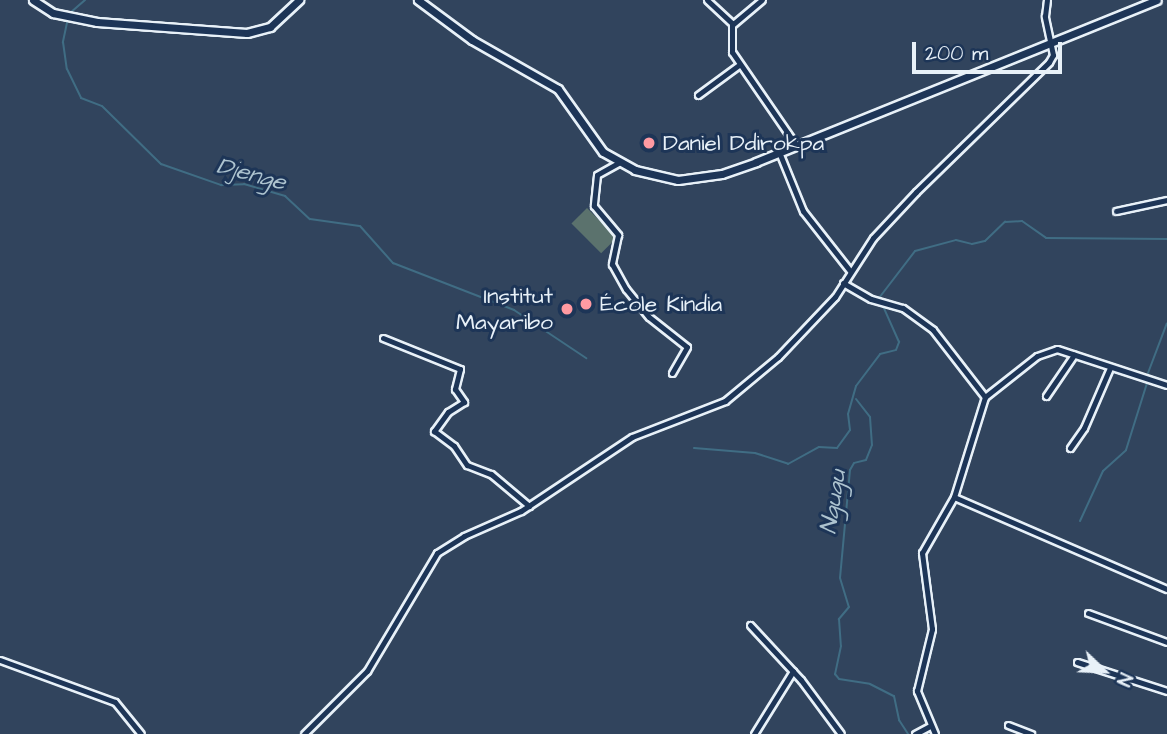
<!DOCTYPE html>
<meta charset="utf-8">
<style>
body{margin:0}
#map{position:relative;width:1167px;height:734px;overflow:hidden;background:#31445d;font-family:"Architects Daughter",sans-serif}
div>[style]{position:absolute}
.green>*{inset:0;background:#5b726d;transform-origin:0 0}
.stream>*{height:2px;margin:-1px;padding:0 1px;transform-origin:1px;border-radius:1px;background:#406d84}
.roads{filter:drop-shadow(2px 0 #e8f1f8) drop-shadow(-2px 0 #e8f1f8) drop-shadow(0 2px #e8f1f8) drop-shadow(0 -2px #e8f1f8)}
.minor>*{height:5px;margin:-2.5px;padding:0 2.5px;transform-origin:2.5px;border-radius:2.5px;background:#1d3557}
.secondary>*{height:7px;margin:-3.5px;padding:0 3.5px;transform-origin:3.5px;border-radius:3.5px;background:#1d3557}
.dots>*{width:19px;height:19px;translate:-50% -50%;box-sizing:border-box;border:4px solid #1d3557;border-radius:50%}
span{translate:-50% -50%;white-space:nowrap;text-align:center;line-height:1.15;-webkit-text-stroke:6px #1d3557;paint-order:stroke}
.poi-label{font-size:23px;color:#e8f1f8}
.left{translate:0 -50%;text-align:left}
.right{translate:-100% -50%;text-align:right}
.water-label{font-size:24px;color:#adc3cf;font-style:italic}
.north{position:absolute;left:1069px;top:636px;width:70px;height:70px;-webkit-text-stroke:5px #1d3557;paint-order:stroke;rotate:113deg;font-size:19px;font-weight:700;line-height:28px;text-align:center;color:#e8f1f8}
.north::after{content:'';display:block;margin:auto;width:24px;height:32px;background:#e8f1f8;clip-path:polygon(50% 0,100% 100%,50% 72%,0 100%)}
.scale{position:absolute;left:912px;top:42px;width:150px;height:32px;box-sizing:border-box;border:4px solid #e8f1f8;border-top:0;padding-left:9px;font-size:21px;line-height:24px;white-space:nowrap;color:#e8f1f8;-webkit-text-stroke:5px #1d3557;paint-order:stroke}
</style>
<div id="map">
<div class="green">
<div style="left:587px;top:208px;width:42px;height:22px;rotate:45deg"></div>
</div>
<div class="stream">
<div style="left:70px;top:13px;width:20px;rotate:-41deg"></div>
<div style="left:68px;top:18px;width:25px;rotate:102deg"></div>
<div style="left:63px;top:42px;width:27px;rotate:82deg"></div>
<div style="left:67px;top:69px;width:32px;rotate:64deg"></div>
<div style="left:81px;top:98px;width:22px;rotate:21deg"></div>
<div style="left:102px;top:106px;width:83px;rotate:44.5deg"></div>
<div style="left:161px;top:164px;width:64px;rotate:19.3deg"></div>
<div style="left:221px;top:185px;width:23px;rotate:-2deg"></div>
<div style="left:244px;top:184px;width:43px;rotate:16.3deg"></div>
<div style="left:285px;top:196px;width:34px;rotate:43deg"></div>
<div style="left:310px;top:219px;width:50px;rotate:8deg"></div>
<div style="left:360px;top:226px;width:50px;rotate:48.3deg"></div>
<div style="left:393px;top:263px;width:130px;rotate:21.2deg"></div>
<div style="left:514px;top:310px;width:87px;rotate:33.7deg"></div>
<div style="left:879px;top:298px;width:59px;rotate:-52.5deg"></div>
<div style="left:915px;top:251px;width:42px;rotate:-15deg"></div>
<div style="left:956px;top:240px;width:16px;rotate:14deg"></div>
<div style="left:972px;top:244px;width:13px;rotate:-13deg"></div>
<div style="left:985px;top:241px;width:28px;rotate:-44deg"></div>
<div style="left:1005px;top:222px;width:17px;rotate:-3deg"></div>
<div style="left:1022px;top:221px;width:29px;rotate:35deg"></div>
<div style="left:1046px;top:238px;width:121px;rotate:0.5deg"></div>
<div style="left:1148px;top:373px;width:53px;rotate:-69.2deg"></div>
<div style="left:856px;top:399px;width:23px;rotate:52deg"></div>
<div style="left:870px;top:417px;width:28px;rotate:86deg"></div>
<div style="left:872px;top:445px;width:16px;rotate:112deg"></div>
<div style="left:866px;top:460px;width:12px;rotate:166deg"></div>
<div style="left:854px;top:463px;width:8px;rotate:120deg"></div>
<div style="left:850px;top:470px;width:108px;rotate:95.3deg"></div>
<div style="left:840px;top:578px;width:30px;rotate:73deg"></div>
<div style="left:849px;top:607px;width:16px;rotate:130deg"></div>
<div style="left:839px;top:619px;width:27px;rotate:86deg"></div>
<div style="left:841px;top:646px;width:29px;rotate:102deg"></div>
<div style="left:835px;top:674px;width:6px;rotate:51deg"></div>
<div style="left:839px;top:679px;width:31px;rotate:9deg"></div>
<div style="left:870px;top:684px;width:27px;rotate:27deg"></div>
<div style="left:894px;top:696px;width:25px;rotate:78deg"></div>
<div style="left:899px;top:720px;width:17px;rotate:57deg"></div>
<div style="left:694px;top:448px;width:61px;rotate:4.7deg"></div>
<div style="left:755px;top:453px;width:35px;rotate:18deg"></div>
<div style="left:788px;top:464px;width:35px;rotate:-29deg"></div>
<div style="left:819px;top:447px;width:18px;rotate:3deg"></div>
<div style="left:837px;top:448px;width:22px;rotate:-54deg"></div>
<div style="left:850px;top:430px;width:16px;rotate:-97deg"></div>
<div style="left:848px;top:414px;width:29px;rotate:-74deg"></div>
<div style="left:856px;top:386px;width:40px;rotate:-53deg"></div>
<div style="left:880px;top:354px;width:16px;rotate:-14deg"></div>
<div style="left:896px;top:350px;width:9px;rotate:-69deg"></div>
<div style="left:899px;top:342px;width:39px;rotate:-114deg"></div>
<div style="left:1080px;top:521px;width:55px;rotate:-65.3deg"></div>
<div style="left:1103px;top:471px;width:31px;rotate:-42deg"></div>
<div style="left:1126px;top:450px;width:70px;rotate:-72.6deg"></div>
</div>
<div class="roads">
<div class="minor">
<div style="left:707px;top:0;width:34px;rotate:43deg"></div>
<div style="left:732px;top:23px;width:29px;rotate:90deg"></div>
<div style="left:732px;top:52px;width:113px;rotate:55.5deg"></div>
<div style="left:732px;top:25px;width:39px;rotate:-40deg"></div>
<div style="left:698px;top:95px;width:52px;rotate:-36.4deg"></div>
<div style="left:779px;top:152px;width:64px;rotate:67.9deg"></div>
<div style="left:803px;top:211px;width:76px;rotate:51.9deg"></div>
<div style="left:620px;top:162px;width:26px;rotate:151deg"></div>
<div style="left:597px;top:175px;width:31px;rotate:96deg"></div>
<div style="left:594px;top:206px;width:38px;rotate:50deg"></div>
<div style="left:618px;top:235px;width:30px;rotate:102deg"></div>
<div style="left:612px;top:264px;width:29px;rotate:61deg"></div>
<div style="left:626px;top:289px;width:36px;rotate:51deg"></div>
<div style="left:649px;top:317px;width:48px;rotate:38.3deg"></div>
<div style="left:687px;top:347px;width:30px;rotate:120deg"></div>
<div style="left:1116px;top:211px;width:52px;rotate:-12.2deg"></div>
<div style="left:843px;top:283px;width:32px;rotate:30deg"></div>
<div style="left:871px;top:299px;width:33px;rotate:16deg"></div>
<div style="left:903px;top:308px;width:37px;rotate:36deg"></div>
<div style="left:933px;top:330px;width:85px;rotate:52.2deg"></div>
<div style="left:383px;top:338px;width:83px;rotate:21.9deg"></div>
<div style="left:460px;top:369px;width:21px;rotate:104deg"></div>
<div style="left:455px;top:389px;width:16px;rotate:55deg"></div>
<div style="left:464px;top:402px;width:19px;rotate:148deg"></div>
<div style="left:448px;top:412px;width:24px;rotate:126deg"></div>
<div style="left:434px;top:431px;width:25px;rotate:37deg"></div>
<div style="left:454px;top:446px;width:23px;rotate:56deg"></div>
<div style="left:467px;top:465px;width:26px;rotate:21deg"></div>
<div style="left:491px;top:474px;width:50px;rotate:40.1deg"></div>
<div style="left:1046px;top:396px;width:50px;rotate:-55.7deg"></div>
<div style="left:1070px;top:448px;width:24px;rotate:-55deg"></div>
<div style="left:1084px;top:428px;width:65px;rotate:-66.6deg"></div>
<div style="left:954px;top:497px;width:232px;rotate:23.4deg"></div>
<div style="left:1088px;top:613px;width:84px;rotate:20.2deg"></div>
<div style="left:750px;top:625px;width:75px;rotate:47.2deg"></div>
<div style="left:801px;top:680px;width:67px;rotate:53.5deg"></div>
<div style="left:0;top:660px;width:122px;rotate:20.1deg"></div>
<div style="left:115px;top:702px;width:41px;rotate:50.9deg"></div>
<div style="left:1077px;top:662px;width:95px;rotate:17.9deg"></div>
<div style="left:1008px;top:725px;width:25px;rotate:21deg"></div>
<div style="left:304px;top:734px;width:89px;rotate:-45deg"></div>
<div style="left:367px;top:671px;width:137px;rotate:-59.3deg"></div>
<div style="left:437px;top:553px;width:32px;rotate:-32deg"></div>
<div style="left:464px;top:536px;width:62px;rotate:-23.7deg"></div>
<div style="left:521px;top:511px;width:133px;rotate:-33.7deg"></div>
<div style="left:632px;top:437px;width:100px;rotate:-21.2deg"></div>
<div style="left:725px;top:401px;width:69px;rotate:-39.7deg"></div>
<div style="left:778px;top:357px;width:83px;rotate:-46.5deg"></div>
<div style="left:835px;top:297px;width:70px;rotate:-57.2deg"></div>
<div style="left:873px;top:238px;width:63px;rotate:-46.9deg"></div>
<div style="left:916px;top:192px;width:186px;rotate:-44.3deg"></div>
<div style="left:1049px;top:62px;width:8px;rotate:-60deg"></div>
<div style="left:1053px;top:55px;width:40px;rotate:-102deg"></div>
<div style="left:1045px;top:16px;width:16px;rotate:-83deg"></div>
<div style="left:754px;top:734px;width:74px;rotate:-58.2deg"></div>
<div style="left:915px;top:734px;width:17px;rotate:-28deg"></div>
<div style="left:935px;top:734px;width:47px;rotate:-112.7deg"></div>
<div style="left:917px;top:691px;width:64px;rotate:-76.4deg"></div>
<div style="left:932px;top:629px;width:77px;rotate:-97.5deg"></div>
<div style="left:922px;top:553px;width:64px;rotate:-60.3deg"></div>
<div style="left:954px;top:497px;width:105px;rotate:-72.8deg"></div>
<div style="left:985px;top:397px;width:66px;rotate:-38.3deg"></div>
<div style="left:1037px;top:356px;width:21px;rotate:-19deg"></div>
<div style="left:1057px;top:349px;width:116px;rotate:18.1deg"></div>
</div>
<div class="secondary">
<div style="left:33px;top:0;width:24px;rotate:33deg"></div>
<div style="left:53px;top:13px;width:45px;rotate:11.6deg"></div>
<div style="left:97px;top:22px;width:150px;rotate:4.2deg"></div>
<div style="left:247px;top:33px;width:24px;rotate:-15deg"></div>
<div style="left:270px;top:27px;width:40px;rotate:-43deg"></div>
<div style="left:418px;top:0;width:67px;rotate:36.5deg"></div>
<div style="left:472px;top:40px;width:99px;rotate:29.7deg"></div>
<div style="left:558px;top:89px;width:77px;rotate:54.5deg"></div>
<div style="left:603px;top:152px;width:37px;rotate:29deg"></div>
<div style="left:635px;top:170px;width:44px;rotate:13.1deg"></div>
<div style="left:678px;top:180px;width:44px;rotate:-7.8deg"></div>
<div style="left:722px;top:174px;width:36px;rotate:-19deg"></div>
<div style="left:756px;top:162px;width:432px;rotate:-22deg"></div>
</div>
</div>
<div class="dots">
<div style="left:649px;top:143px;background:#ff9aa2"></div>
<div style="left:586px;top:304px;background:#ff9aa2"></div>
<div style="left:567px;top:309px;background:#ff9aa2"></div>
</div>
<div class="poi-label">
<span class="left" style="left:663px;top:143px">Daniel Ddirokpa</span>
<span class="right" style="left:553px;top:309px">Institut<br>Mayaribo</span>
<span class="left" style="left:600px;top:304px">École Kindia</span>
</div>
<div class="water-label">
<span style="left:251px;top:175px;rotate:15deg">Djenge</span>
<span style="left:834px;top:502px;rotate:-81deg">Ngugu</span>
</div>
<div class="north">N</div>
<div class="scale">200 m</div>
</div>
